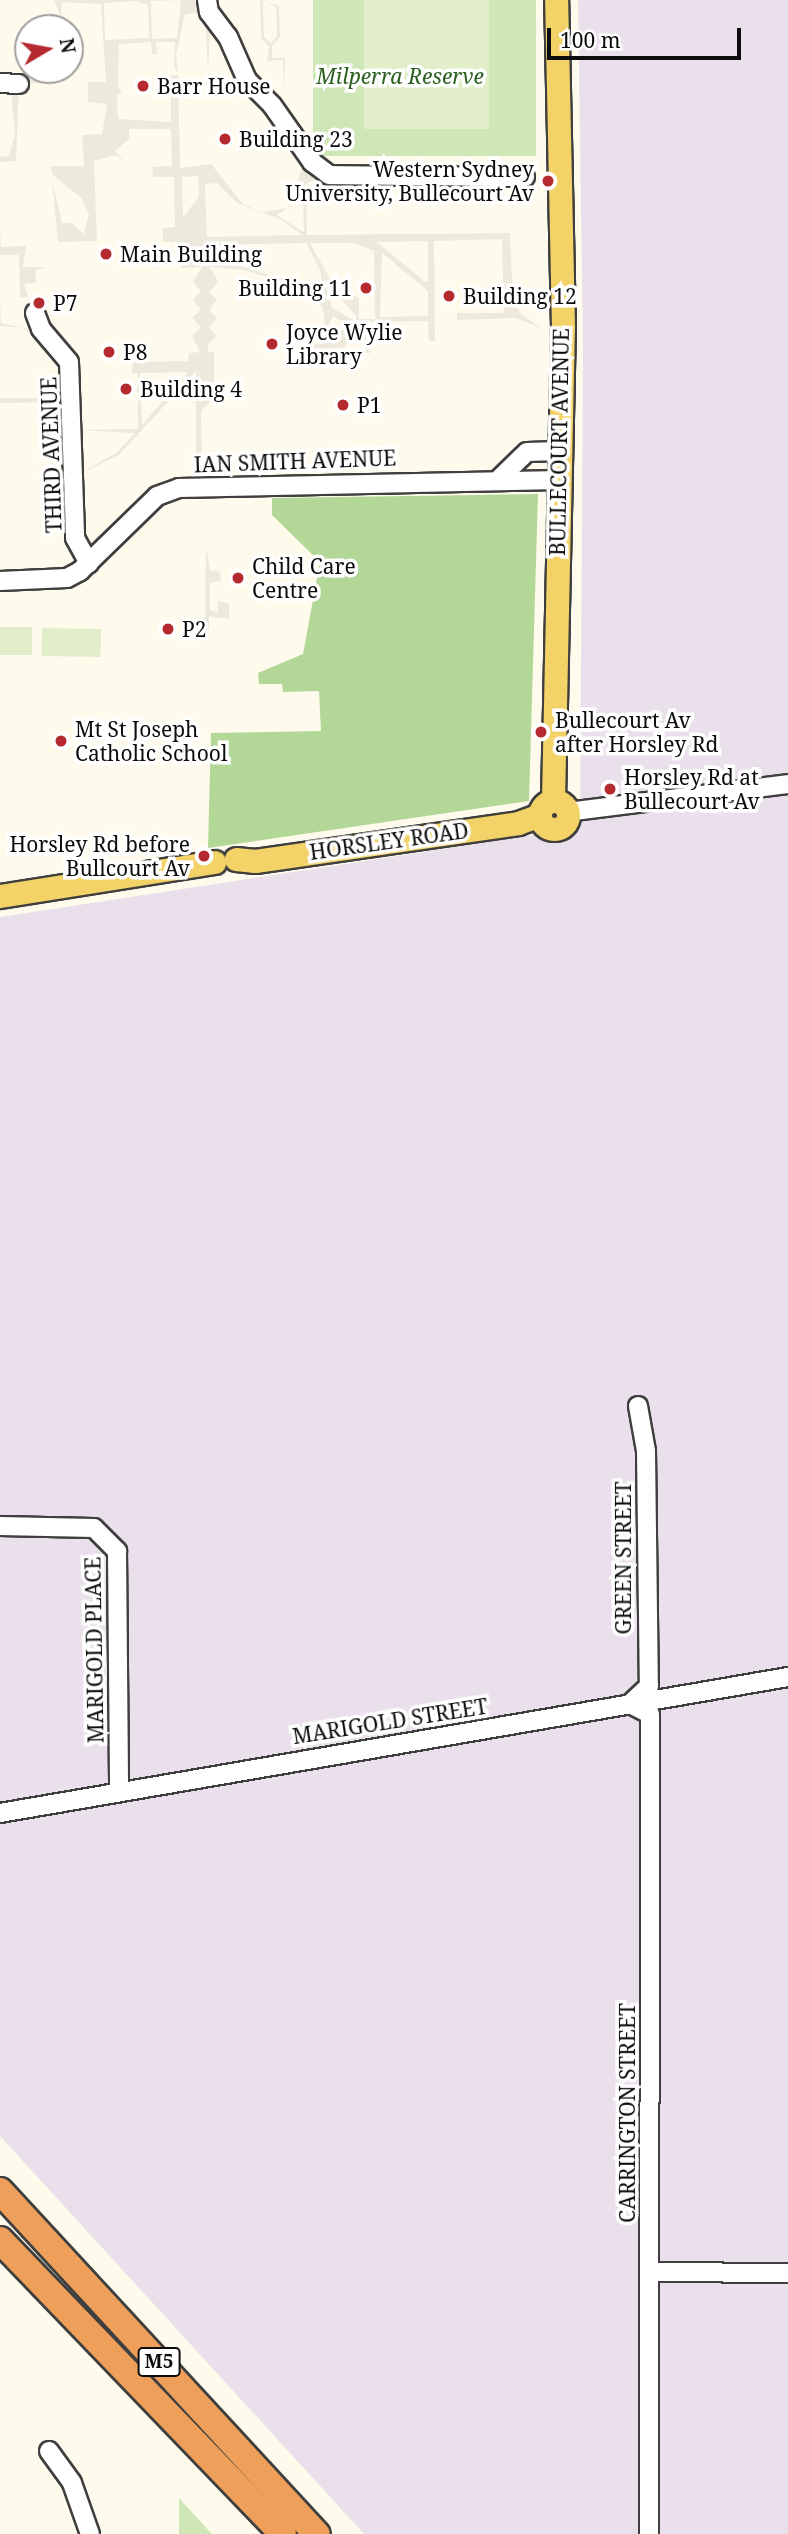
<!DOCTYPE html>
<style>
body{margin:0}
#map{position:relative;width:788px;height:2534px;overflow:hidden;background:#fefbec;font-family:"Noto Serif",serif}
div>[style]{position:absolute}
.industrial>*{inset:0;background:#eae0eb}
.green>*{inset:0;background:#cfe7b7;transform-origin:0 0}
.forest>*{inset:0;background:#b3d797}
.pitch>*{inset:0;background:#e1eec9;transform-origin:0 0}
.plaza>*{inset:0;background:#ede9dc}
.roads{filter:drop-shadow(2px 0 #3f3f3f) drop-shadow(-2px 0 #3f3f3f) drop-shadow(0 2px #3f3f3f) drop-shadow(0 -2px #3f3f3f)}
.minor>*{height:18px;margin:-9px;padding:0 9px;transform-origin:9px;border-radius:9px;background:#fff}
.major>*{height:23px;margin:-11.5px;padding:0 11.5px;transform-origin:11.5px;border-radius:11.5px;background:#f3d367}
.major>.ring{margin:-11.5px;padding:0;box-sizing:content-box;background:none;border:23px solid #f3d367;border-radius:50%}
.highway>*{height:26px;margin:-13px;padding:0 13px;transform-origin:13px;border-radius:13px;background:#eea05a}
.dots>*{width:19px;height:19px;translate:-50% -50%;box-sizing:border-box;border:4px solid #fff;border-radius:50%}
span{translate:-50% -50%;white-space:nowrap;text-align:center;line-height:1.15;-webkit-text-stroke:7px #fff;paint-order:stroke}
.shield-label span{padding:2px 5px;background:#fff;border:2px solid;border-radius:5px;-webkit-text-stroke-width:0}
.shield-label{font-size:19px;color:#0c0c0c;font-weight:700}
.park-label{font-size:21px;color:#2c6020;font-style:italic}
.poi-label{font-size:21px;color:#0c0c0c}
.left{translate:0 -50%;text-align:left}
.right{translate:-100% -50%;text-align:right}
.street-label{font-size:21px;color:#0c0c0c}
.north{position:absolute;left:14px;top:14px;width:70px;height:70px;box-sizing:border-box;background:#fff;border:2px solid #9e9e9e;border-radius:50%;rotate:80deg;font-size:19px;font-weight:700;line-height:28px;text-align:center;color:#0c0c0c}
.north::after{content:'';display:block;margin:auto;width:24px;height:32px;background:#b52a2f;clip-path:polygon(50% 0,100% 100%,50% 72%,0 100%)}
.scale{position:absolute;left:547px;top:28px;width:194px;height:32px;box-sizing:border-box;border:4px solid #0c0c0c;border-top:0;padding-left:9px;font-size:21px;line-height:24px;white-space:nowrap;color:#0c0c0c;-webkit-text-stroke:5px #fff;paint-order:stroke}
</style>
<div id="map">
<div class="industrial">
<div style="clip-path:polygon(578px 0,788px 0,788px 2534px,364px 2534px,0 2136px,0 917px,580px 828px,583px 352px)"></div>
</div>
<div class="green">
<div style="left:313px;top:0;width:223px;height:156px"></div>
<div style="clip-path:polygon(179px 2498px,212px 2534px,179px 2534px)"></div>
</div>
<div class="forest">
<div style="clip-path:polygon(538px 494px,529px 801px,208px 848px,211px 733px,321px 731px,319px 691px,283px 692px,282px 684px,259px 684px,258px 673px,303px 654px,320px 562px,272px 515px,272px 498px)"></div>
</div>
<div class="pitch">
<div style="left:364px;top:0;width:125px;height:129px"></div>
<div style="left:0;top:627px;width:32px;height:28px"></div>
<div style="left:42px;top:628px;width:59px;height:28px;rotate:1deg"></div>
</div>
<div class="plaza">
<div style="clip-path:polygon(evenodd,54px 0,202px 0,307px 161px,418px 185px,451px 183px,430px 192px,429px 187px,334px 186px,314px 180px,306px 184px,307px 235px,510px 233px,513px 302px,522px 315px,543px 329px,516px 318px,457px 320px,457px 313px,504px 313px,502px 239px,434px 241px,435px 341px,429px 341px,428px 321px,362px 322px,370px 353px,365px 353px,361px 334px,333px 316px,328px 327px,346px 331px,346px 347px,312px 350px,312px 345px,321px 344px,325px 328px,323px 308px,315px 299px,285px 283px,244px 270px,210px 267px,218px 282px,209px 292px,217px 300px,209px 310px,217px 318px,209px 327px,217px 336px,208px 344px,208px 352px,214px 352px,214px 383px,210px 384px,210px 402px,201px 411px,202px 478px,196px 478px,196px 371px,119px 455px,79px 474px,116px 453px,135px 433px,79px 430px,138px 429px,137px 373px,132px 373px,132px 362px,188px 361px,189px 353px,200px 352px,192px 336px,201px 327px,192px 318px,201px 310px,193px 300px,201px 291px,193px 282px,202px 267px,182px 268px,181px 242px,163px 242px,163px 228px,175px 227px,174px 177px,153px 177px,152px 167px,172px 166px,171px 129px,129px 129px,129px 139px,111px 154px,115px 151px,124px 160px,115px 155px,94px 161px,97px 241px,58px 242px,52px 180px,62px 223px,71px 223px,84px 234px,89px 214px,82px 199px,52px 174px,51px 166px,84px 166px,82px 135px,102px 134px,107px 104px,88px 102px,88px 82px,106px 82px,101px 4px,62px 2px,61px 17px,54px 0,181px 0,177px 38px,152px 39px,151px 1px,181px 0,54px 0,136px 1px,148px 5px,149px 38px,105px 40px,104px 3px,136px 1px,54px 0,199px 13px,206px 24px,208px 73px,210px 28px,240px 84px,265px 107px,304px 163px,294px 191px,300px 196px,288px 208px,262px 212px,243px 204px,211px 164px,180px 168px,178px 75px,164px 76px,164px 86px,171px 86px,171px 122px,118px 119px,117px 95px,122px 94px,118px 86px,119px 44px,151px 42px,152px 54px,157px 54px,156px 42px,175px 42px,174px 66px,178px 73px,176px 54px,185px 14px,199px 13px,54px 0,198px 176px,199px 196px,183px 218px,182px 177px,198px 176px,54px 0,217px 183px,237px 203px,282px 220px,302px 235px,207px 237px,205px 184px,217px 183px,54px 0,303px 197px,304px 231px,303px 232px,277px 215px,303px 197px,54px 0,428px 241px,428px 281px,424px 281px,377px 242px,428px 241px,54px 0,306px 243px,320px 270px,325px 303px,286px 280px,237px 265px,207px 263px,207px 245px,306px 243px,54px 0,310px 243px,354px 243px,374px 251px,375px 319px,359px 319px,359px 298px,335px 288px,310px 243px,54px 0,382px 253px,428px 291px,428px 316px,380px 317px,382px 253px,54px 0,324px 279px,355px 315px,354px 320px,332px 308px,324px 279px,54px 0,188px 372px,142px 425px,140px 373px,188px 372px)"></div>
<div style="clip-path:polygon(evenodd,260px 0,279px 6px,280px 37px,272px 46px,272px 58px,285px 58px,284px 91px,283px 60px,268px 61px,266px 73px,269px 46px,261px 38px,260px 0,263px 0,276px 7px,277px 36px,271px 43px,264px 37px,263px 0)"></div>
<div style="clip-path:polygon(40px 70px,44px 70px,45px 83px,19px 84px,16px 161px,0 162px,0 157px,9px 156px,15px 135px,11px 92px,19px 80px,40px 80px)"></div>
<div style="clip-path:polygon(0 229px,1px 247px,26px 246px,23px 267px,47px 267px,35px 270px,36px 283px,24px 284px,28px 297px,20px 297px,19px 255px,0 255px)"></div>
<div style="clip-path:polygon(0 296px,1px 323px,34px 331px,62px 360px,65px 376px,54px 402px,0 403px,0 398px,52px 398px,63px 373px,55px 354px,39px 338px,21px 328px,0 326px)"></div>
<div style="clip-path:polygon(206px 547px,210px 570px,220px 572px,221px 580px,210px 583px,210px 610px,218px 613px,218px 601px,229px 604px,229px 619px,209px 616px,209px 641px,205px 641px)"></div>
</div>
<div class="roads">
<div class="minor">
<div style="left:207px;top:0;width:12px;rotate:81deg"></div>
<div style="left:209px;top:12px;width:31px;rotate:53deg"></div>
<div style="left:228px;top:37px;width:47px;rotate:66.2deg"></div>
<div style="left:247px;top:80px;width:35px;rotate:45deg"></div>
<div style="left:272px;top:105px;width:70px;rotate:54.9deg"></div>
<div style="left:312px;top:162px;width:21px;rotate:37deg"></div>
<div style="left:329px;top:175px;width:196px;rotate:0.6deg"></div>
<div style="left:0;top:83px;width:19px;rotate:3deg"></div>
<div style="left:35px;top:313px;width:17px;rotate:69deg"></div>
<div style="left:41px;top:329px;width:43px;rotate:49.7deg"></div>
<div style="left:69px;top:362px;width:176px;rotate:88deg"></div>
<div style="left:75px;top:538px;width:29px;rotate:61deg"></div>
<div style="left:500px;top:478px;width:37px;rotate:-44deg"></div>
<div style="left:527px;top:452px;width:32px;rotate:-2deg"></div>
<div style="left:0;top:581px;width:67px;rotate:-2.6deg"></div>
<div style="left:67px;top:578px;width:15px;rotate:-28deg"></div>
<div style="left:80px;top:571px;width:107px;rotate:-44.2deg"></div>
<div style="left:157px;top:496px;width:23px;rotate:-20deg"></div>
<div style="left:179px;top:488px;width:380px;rotate:-1.2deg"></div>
<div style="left:567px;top:812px;width:223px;rotate:-7.2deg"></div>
<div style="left:638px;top:1406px;width:46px;rotate:79.9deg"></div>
<div style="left:646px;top:1451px;width:235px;rotate:89.3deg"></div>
<div style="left:649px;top:1686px;width:26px;rotate:137deg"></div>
<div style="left:630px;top:1704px;width:22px;rotate:27deg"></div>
<div style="left:650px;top:1714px;width:820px;rotate:90.07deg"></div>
<div style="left:0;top:1526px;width:94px;rotate:1.2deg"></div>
<div style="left:94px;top:1528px;width:33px;rotate:45deg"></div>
<div style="left:117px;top:1551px;width:240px;rotate:89.5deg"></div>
<div style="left:0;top:1813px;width:800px;rotate:-9.79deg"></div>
<div style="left:650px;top:2272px;width:138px;rotate:0.4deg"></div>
<div style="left:49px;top:2451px;width:39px;rotate:54deg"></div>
<div style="left:72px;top:2483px;width:54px;rotate:70.6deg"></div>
</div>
<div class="major">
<div style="left:553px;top:801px;width:474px;rotate:-88.8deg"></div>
<div style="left:563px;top:327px;width:327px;rotate:-91.2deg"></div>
<div class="ring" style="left:540px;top:801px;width:5px;height:5px"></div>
<div style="left:236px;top:859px;width:19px;rotate:6deg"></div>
<div style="left:255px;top:861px;width:266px;rotate:-8.2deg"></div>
<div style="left:518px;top:823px;width:23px;rotate:-20deg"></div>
<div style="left:0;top:896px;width:217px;rotate:-9deg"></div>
</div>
<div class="highway">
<div style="left:0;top:2191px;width:467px;rotate:47.3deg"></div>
<div style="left:0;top:2240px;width:408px;rotate:46.1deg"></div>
</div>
</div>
<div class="dots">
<div style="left:143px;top:86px;background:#b52a2f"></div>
<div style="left:225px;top:139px;background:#b52a2f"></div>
<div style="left:548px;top:181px;background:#b52a2f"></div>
<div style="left:106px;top:254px;background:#b52a2f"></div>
<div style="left:366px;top:288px;background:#b52a2f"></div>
<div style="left:449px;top:296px;background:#b52a2f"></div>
<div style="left:39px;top:303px;background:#b52a2f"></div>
<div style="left:272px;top:344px;background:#b52a2f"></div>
<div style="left:109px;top:352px;background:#b52a2f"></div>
<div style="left:126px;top:389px;background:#b52a2f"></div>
<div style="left:343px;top:405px;background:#b52a2f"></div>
<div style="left:238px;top:578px;background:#b52a2f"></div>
<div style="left:168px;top:629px;background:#b52a2f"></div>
<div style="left:541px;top:732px;background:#b52a2f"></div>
<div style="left:61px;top:741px;background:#b52a2f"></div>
<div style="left:610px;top:789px;background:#b52a2f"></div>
<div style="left:204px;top:856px;background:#b52a2f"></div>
</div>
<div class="shield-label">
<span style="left:159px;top:2362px">M5</span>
</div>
<div class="park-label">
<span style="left:400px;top:76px">Milperra Reserve</span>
</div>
<div class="poi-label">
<span class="left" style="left:157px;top:86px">Barr House</span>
<span class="left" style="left:239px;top:139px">Building 23</span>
<span class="right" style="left:534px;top:181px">Western Sydney<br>University, Bullecourt Av</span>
<span class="left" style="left:120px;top:254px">Main Building</span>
<span class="right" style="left:352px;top:288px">Building 11</span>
<span class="left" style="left:463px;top:296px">Building 12</span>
<span class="left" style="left:53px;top:303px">P7</span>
<span class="left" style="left:286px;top:344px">Joyce Wylie<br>Library</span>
<span class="left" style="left:123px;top:352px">P8</span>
<span class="left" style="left:140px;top:389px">Building 4</span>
<span class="left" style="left:357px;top:405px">P1</span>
<span class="left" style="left:252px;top:578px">Child Care<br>Centre</span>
<span class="left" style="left:182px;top:629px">P2</span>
<span class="left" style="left:555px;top:732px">Bullecourt Av<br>after Horsley Rd</span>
<span class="left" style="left:75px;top:741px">Mt St Joseph<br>Catholic School</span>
<span class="left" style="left:624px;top:789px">Horsley Rd at<br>Bullecourt Av</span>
<span class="right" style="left:190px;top:856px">Horsley Rd before<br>Bullcourt Av</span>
</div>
<div class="street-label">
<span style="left:559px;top:442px;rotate:-89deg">BULLECOURT AVENUE</span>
<span style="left:51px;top:455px;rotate:-92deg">THIRD AVENUE</span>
<span style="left:295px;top:461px;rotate:-2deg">IAN SMITH AVENUE</span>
<span style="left:389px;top:841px;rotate:-8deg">HORSLEY ROAD</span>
<span style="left:623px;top:1558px;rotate:-90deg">GREEN STREET</span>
<span style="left:94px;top:1650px;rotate:-91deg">MARIGOLD PLACE</span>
<span style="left:390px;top:1721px;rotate:-9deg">MARIGOLD STREET</span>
<span style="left:627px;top:2113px;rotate:-90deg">CARRINGTON STREET</span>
</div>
<div class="north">N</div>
<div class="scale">100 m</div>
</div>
